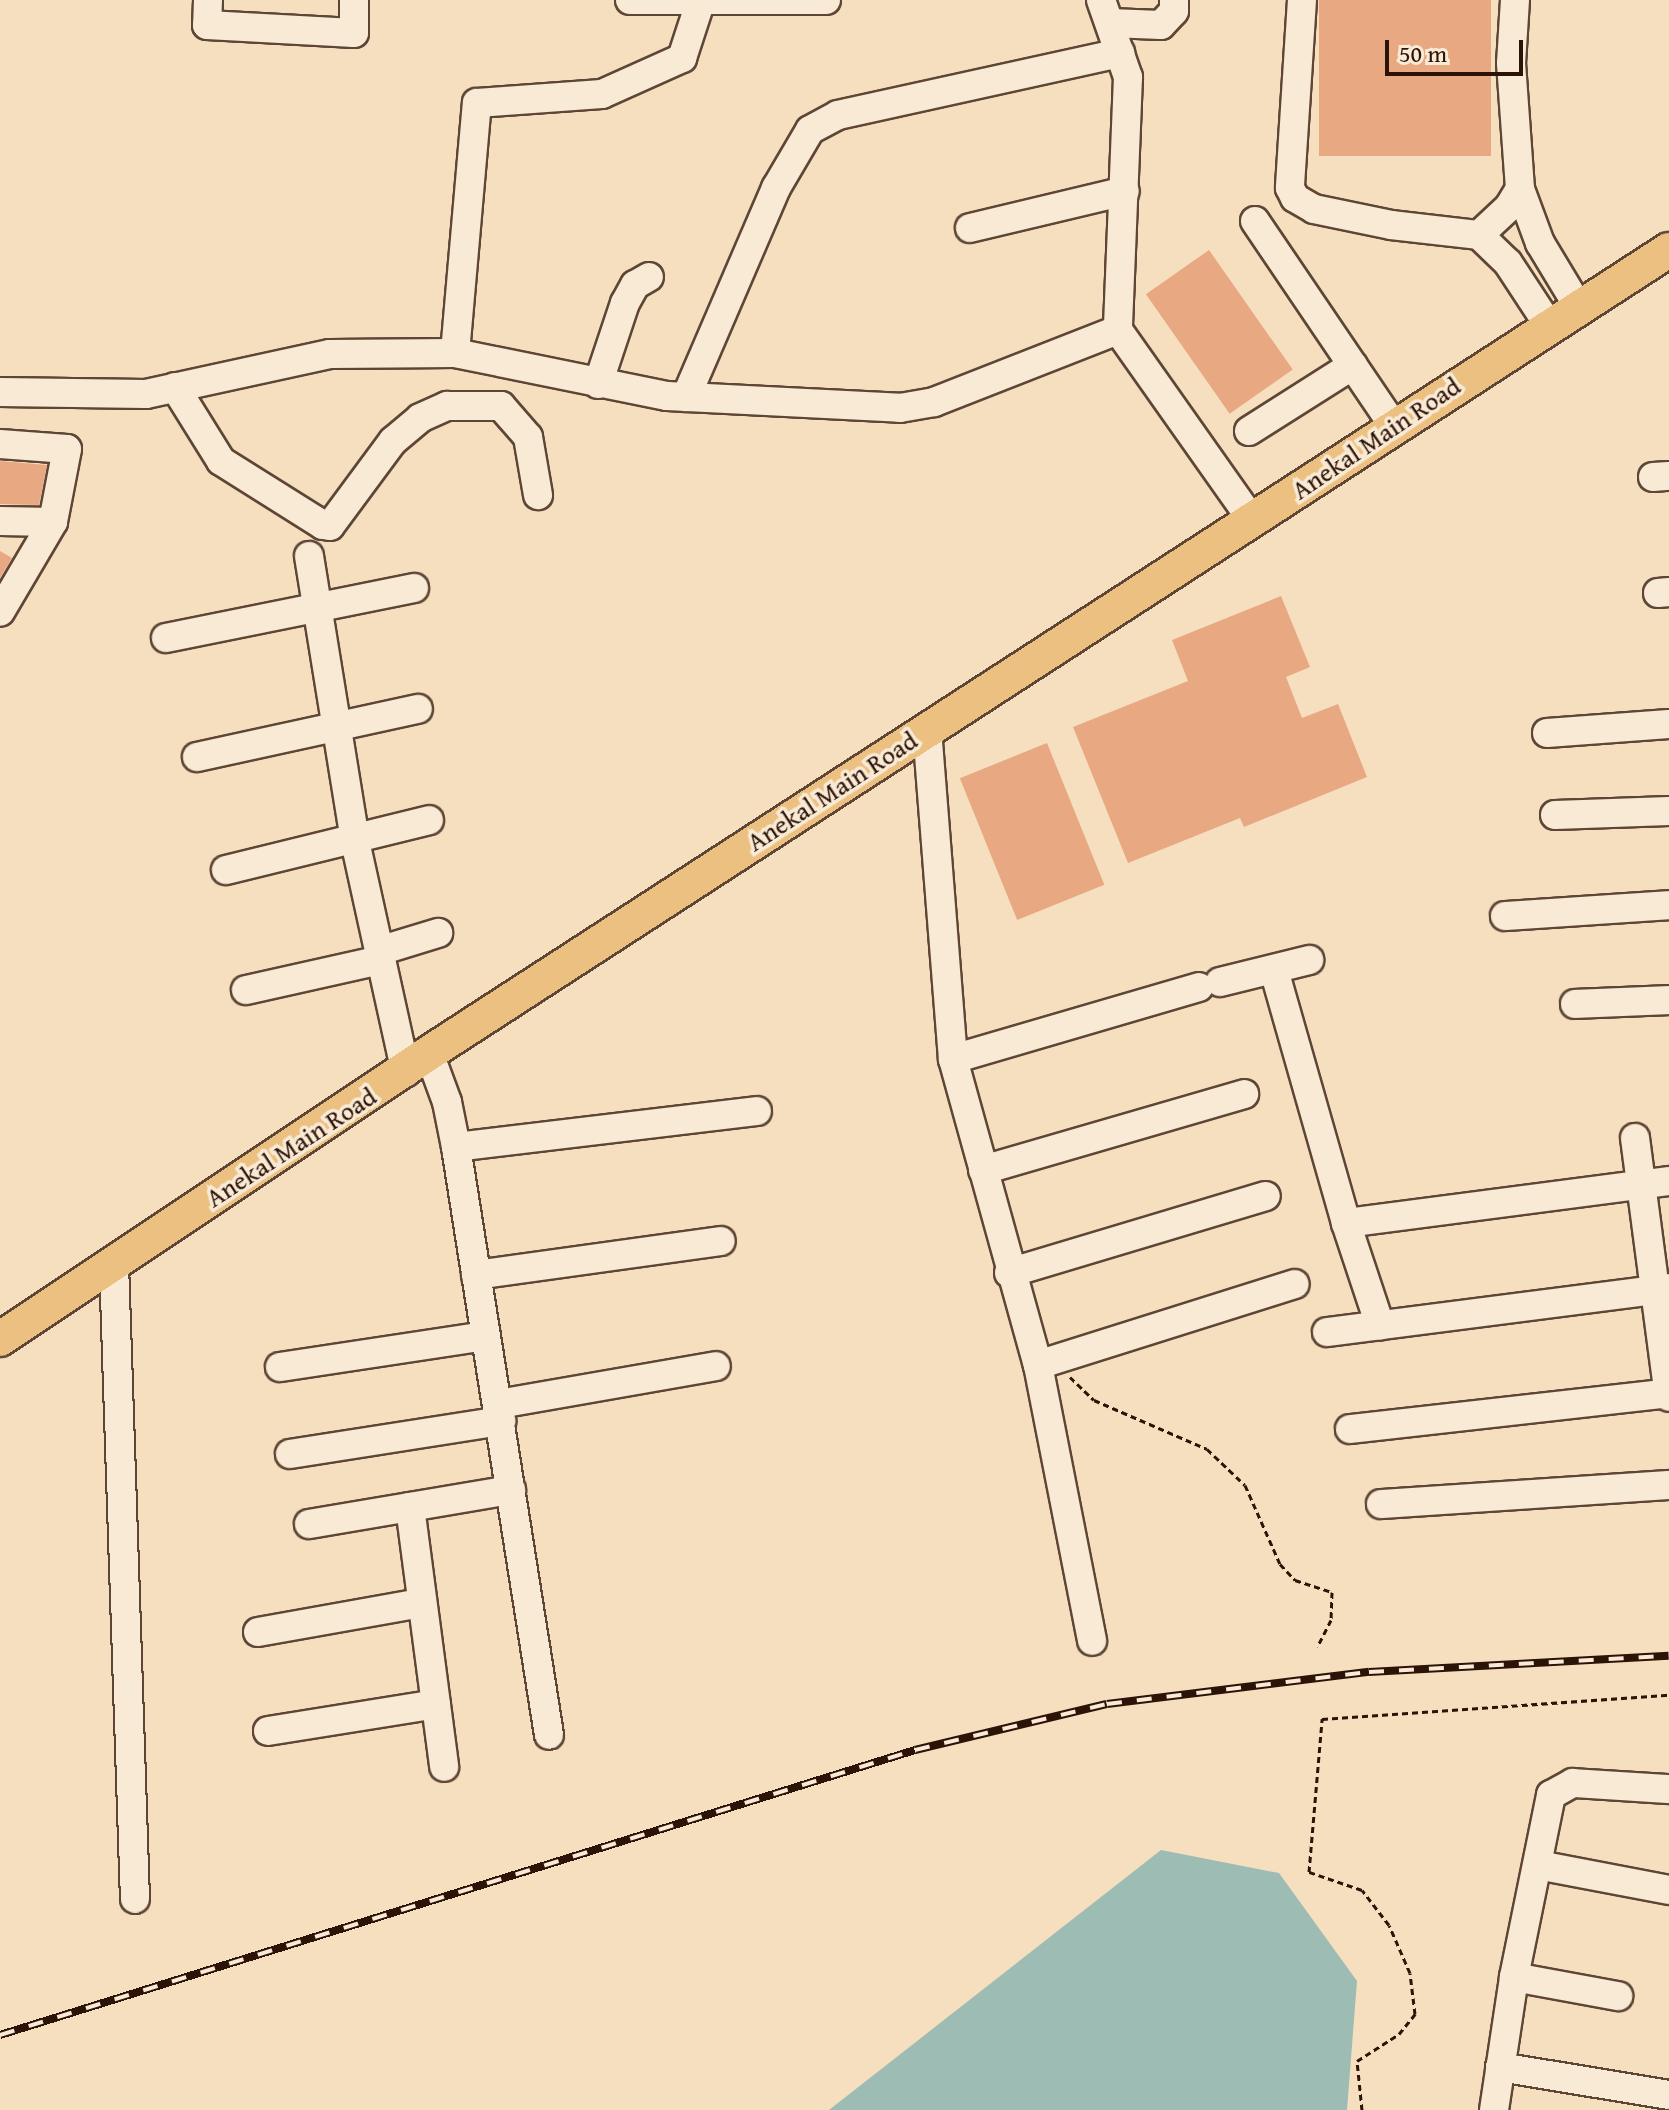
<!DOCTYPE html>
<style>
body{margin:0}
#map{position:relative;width:1669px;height:2110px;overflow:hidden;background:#f6dfbf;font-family:"Gentium Book Plus",serif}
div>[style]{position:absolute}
.water>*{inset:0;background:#9dbcb4}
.building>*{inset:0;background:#e8a881;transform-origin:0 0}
.path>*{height:3px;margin-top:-1.5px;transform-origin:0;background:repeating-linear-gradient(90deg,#2c1308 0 6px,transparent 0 10px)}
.roads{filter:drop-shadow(2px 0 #5e4636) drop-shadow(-2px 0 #5e4636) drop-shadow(0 2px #5e4636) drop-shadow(0 -2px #5e4636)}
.minor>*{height:28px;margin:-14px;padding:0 14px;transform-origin:14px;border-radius:14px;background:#f9ead5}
.major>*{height:34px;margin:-17px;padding:0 17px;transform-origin:17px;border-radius:17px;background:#ebc080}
.rail>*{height:8px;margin-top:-4px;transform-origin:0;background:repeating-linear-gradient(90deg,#f9ead5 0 15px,#2c1308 0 30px);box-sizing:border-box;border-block:2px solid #2c1308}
span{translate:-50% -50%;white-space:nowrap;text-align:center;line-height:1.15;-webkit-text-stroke:7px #f9ead5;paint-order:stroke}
.street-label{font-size:26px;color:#2c1308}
.scale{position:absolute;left:1385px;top:40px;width:138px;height:36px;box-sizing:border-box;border:4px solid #2c1308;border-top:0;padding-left:10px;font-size:24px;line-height:28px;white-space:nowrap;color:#2c1308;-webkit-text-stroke:6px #f9ead5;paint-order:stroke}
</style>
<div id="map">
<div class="water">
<div style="clip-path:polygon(1161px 1850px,1279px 1873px,1357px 1981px,1347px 2110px,829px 2110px)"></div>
</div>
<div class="building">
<div style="left:1319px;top:0;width:172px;height:156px"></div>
<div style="left:1209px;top:250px;width:146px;height:77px;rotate:55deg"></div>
<div style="clip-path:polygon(0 461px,47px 465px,39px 505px,0 504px)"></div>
<div style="clip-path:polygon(0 551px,12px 558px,0 578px)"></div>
<div style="clip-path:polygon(1281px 596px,1310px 667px,1286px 677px,1302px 718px,1338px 704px,1367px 777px,1244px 827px,1240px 818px,1128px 863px,1073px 727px,1188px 681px,1172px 640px)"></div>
<div style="left:1047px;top:743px;width:153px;height:94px;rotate:68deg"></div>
</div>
<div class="path">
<div style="left:1070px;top:1377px;width:33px;rotate:44deg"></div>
<div style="left:1094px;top:1400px;width:123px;rotate:23.4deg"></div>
<div style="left:1207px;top:1449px;width:52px;rotate:43.5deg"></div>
<div style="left:1245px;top:1485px;width:86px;rotate:66.1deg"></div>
<div style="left:1280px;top:1564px;width:22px;rotate:47deg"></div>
<div style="left:1295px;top:1580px;width:39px;rotate:18deg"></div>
<div style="left:1332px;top:1592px;width:28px;rotate:92deg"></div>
<div style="left:1331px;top:1620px;width:30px;rotate:117deg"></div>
<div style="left:1362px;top:2110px;width:49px;rotate:-95.8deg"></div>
<div style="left:1357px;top:2061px;width:50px;rotate:-32.7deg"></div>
<div style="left:1399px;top:2034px;width:26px;rotate:-51deg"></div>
<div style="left:1415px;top:2014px;width:41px;rotate:-97deg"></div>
<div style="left:1410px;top:1973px;width:52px;rotate:-113.6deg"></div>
<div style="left:1389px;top:1925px;width:44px;rotate:-127.6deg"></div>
<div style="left:1362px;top:1890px;width:56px;rotate:-161.2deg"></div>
<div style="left:1309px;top:1872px;width:154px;rotate:-85.1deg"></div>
<div style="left:1322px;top:1719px;width:348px;rotate:-4deg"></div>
</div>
<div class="roads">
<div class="minor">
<div style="left:208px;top:0;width:25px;rotate:92deg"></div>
<div style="left:207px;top:25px;width:147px;rotate:3.1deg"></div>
<div style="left:354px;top:33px;width:33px;rotate:-90deg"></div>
<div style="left:630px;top:0;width:196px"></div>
<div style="left:1101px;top:0;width:82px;rotate:70.7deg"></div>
<div style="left:1128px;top:77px;width:253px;rotate:92.3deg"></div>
<div style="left:1118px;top:330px;width:232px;rotate:54.8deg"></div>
<div style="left:1302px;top:0;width:188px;rotate:93.7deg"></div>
<div style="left:1290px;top:188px;width:11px;rotate:63deg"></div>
<div style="left:1295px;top:198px;width:22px;rotate:30deg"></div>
<div style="left:1314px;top:209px;width:79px;rotate:11.7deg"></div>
<div style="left:1391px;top:225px;width:89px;rotate:6.5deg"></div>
<div style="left:1479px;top:235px;width:40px;rotate:44deg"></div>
<div style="left:1508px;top:263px;width:73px;rotate:56.7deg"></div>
<div style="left:1515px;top:0;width:63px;rotate:93.6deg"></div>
<div style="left:1511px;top:63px;width:126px;rotate:85.9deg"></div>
<div style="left:1520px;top:189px;width:58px;rotate:69.7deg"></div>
<div style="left:1540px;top:243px;width:74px;rotate:58.9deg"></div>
<div style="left:1110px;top:23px;width:51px;rotate:2.2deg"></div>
<div style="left:1161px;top:25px;width:19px;rotate:-47deg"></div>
<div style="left:1174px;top:11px;width:11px;rotate:-90deg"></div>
<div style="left:1255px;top:221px;width:248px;rotate:55.9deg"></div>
<div style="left:970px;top:228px;width:159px;rotate:-13.4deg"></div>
<div style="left:1479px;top:235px;width:41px;rotate:-43deg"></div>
<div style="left:1509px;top:207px;width:21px;rotate:-59deg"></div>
<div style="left:455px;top:353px;width:251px;rotate:-85deg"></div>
<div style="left:477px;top:103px;width:125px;rotate:-4.1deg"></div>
<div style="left:602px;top:94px;width:88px;rotate:-24.2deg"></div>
<div style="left:682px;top:58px;width:61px;rotate:-71.9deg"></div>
<div style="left:598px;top:384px;width:85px;rotate:-71.6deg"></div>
<div style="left:625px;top:303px;width:21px;rotate:-61deg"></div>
<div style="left:635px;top:285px;width:16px;rotate:-30deg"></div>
<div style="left:175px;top:387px;width:87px;rotate:58.1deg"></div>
<div style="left:221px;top:461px;width:120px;rotate:32.1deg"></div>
<div style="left:323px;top:525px;width:7px;rotate:8deg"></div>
<div style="left:330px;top:526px;width:106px;rotate:-53.5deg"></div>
<div style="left:393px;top:441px;width:35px;rotate:-40deg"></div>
<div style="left:420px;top:418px;width:30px;rotate:-24deg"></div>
<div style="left:447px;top:406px;width:54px"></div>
<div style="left:501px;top:406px;width:41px;rotate:48.9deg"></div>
<div style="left:528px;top:437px;width:59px;rotate:80.2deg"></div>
<div style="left:0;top:392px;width:146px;rotate:0.8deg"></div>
<div style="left:146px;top:394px;width:188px;rotate:-12.3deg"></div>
<div style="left:330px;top:354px;width:125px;rotate:-0.5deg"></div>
<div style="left:455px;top:353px;width:216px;rotate:11.5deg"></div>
<div style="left:667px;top:396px;width:233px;rotate:2.9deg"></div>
<div style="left:900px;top:408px;width:35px;rotate:-10deg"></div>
<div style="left:934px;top:402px;width:198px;rotate:-21.4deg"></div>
<div style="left:686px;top:397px;width:228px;rotate:-66.7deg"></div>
<div style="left:776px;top:188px;width:67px;rotate:-59.6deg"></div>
<div style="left:810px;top:130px;width:32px;rotate:-28deg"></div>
<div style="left:838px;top:115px;width:289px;rotate:-12.4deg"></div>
<div style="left:1249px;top:431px;width:123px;rotate:-32.4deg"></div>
<div style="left:0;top:444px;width:67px;rotate:4.3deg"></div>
<div style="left:67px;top:449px;width:74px;rotate:100.9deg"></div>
<div style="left:53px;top:522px;width:104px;rotate:120.5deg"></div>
<div style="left:1653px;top:477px;width:16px;rotate:-4deg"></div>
<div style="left:0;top:521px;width:53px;rotate:1.1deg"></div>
<div style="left:309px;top:556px;width:289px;rotate:80.8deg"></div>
<div style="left:355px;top:841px;width:237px;rotate:77.6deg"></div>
<div style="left:1658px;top:593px;width:11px;rotate:-5deg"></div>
<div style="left:166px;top:638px;width:253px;rotate:-11.4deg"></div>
<div style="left:927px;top:729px;width:331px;rotate:85.5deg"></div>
<div style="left:953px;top:1059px;width:318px;rotate:74.5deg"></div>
<div style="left:1038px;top:1365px;width:281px;rotate:78.9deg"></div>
<div style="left:1547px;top:733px;width:122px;rotate:-4.2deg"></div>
<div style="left:197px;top:757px;width:226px;rotate:-12.3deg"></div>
<div style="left:1555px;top:815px;width:114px;rotate:-2deg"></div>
<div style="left:226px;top:870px;width:209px;rotate:-13.8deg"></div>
<div style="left:1505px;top:916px;width:164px;rotate:-3.8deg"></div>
<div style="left:379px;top:951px;width:62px;rotate:-17deg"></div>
<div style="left:1274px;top:970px;width:263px;rotate:74.1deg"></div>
<div style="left:1346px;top:1223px;width:326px;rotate:-7.4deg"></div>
<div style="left:1220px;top:982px;width:92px;rotate:-13.9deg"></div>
<div style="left:246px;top:990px;width:137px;rotate:-12.6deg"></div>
<div style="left:1575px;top:1004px;width:94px;rotate:-2.4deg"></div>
<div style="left:429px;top:1053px;width:52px;rotate:69.8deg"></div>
<div style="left:447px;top:1102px;width:46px;rotate:78.7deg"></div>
<div style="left:456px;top:1147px;width:595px;rotate:81.01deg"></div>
<div style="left:953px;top:1059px;width:256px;rotate:-16.3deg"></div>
<div style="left:1635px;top:1138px;width:261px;rotate:82.5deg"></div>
<div style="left:456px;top:1147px;width:303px;rotate:-6.8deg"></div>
<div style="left:983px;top:1170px;width:272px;rotate:-16.2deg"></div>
<div style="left:1346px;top:1223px;width:108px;rotate:71.6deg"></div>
<div style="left:114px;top:1264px;width:635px;rotate:88.11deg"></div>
<div style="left:1009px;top:1273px;width:268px;rotate:-16.7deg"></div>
<div style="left:476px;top:1275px;width:247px;rotate:-7.9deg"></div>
<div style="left:1327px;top:1332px;width:345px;rotate:-7.3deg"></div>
<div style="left:1038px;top:1365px;width:269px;rotate:-17.5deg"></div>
<div style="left:280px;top:1367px;width:208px;rotate:-8.6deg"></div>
<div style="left:499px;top:1404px;width:220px;rotate:-9.9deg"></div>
<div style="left:1350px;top:1429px;width:321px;rotate:-6.4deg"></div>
<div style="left:290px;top:1454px;width:214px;rotate:-8.9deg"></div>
<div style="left:1381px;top:1504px;width:289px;rotate:-3.8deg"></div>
<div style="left:410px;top:1507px;width:262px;rotate:82.5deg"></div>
<div style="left:309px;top:1524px;width:205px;rotate:-9.6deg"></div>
<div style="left:258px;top:1632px;width:166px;rotate:-10.1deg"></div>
<div style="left:268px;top:1731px;width:170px;rotate:-9.1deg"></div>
<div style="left:1538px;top:1865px;width:133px;rotate:10.8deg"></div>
<div style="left:1514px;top:1977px;width:106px;rotate:10.4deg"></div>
<div style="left:1500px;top:2067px;width:171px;rotate:9.4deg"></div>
<div style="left:1494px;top:2110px;width:134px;rotate:-81.4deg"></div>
<div style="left:1514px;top:1977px;width:186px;rotate:-78.5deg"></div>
<div style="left:1551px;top:1795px;width:25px;rotate:-29deg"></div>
<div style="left:1573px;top:1783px;width:96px;rotate:3.6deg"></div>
</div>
<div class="major">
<div style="left:0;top:1339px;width:516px;rotate:-33.69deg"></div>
<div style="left:429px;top:1053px;width:1477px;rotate:-32.93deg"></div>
</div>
</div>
<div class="rail">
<div style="left:0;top:2035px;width:958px;rotate:-17.3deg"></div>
<div style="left:915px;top:1750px;width:197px;rotate:-13.5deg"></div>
<div style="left:1107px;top:1704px;width:264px;rotate:-7deg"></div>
<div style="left:1369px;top:1672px;width:300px;rotate:-3.1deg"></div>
</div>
<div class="street-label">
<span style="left:1376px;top:438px;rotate:-34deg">Anekal Main Road</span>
<span style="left:832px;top:791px;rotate:-33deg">Anekal Main Road</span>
<span style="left:291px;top:1147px;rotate:-33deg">Anekal Main Road</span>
</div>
<div class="scale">50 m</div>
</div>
